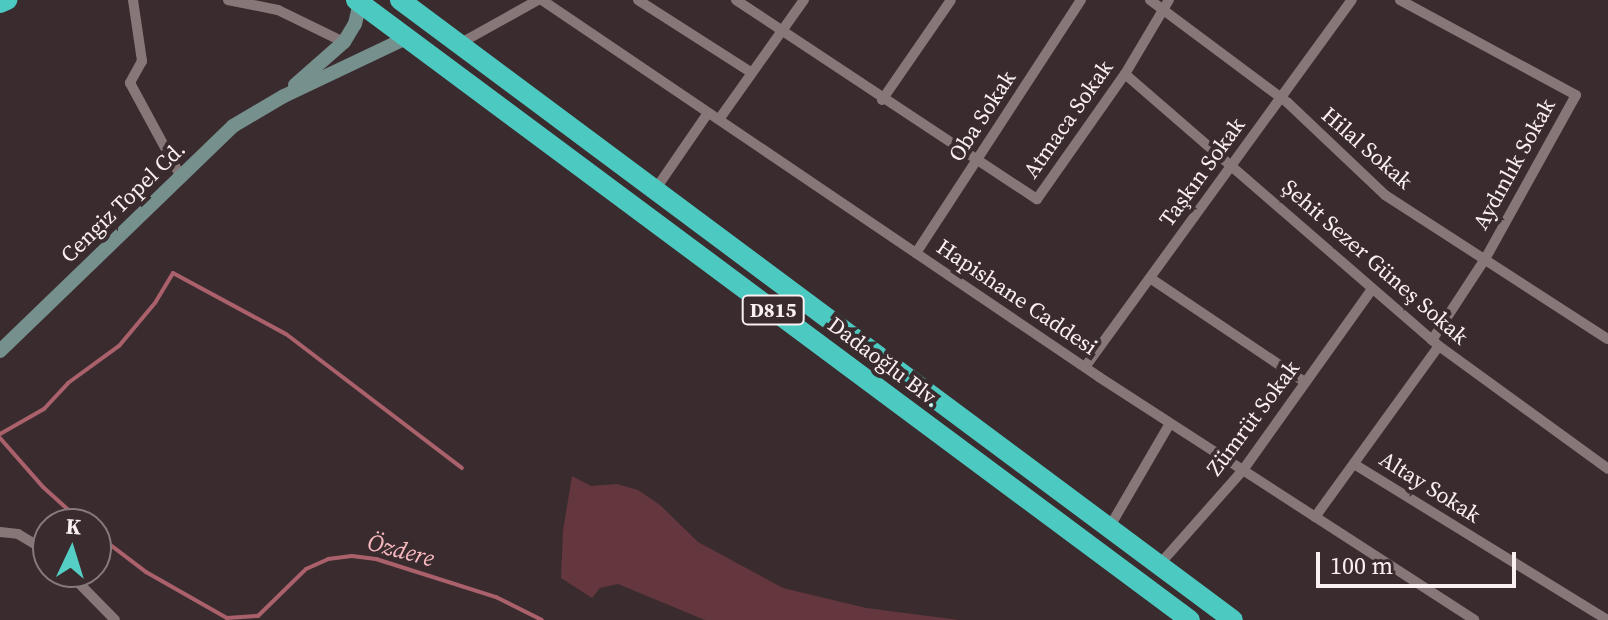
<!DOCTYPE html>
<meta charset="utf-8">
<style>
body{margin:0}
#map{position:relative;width:1608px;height:620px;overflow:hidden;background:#3a2c2e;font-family:"Source Serif 4",serif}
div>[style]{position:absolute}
.green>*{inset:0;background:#64373e}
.stream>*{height:4px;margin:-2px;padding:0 2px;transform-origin:2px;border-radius:2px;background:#aa616c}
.street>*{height:10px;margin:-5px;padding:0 5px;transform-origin:5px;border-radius:5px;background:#887778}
.secondary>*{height:14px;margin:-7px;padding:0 7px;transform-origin:7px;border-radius:7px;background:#76908e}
.highway>*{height:20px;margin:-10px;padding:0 10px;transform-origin:10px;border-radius:10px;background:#4ccac1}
span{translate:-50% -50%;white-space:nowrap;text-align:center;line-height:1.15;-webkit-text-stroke:8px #3a2c2e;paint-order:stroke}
.shield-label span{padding:2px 6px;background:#3a2c2e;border:2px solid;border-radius:6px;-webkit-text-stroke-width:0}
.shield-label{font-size:20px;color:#faf0f1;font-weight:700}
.street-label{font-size:22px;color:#faf0f1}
.water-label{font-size:24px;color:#f9b9c1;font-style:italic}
.north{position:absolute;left:32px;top:508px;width:80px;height:80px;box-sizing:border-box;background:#3a2c2e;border:2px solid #877a7c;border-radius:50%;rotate:4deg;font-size:22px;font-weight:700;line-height:32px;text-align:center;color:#faf0f1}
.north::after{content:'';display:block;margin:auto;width:28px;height:36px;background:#55cec5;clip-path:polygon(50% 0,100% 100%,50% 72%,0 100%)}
.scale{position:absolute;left:1316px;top:552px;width:200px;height:36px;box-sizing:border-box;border:4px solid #faf0f1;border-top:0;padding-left:10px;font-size:24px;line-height:28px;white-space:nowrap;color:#faf0f1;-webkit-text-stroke:6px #3a2c2e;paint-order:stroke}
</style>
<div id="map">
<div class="green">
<div style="clip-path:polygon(572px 476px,591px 486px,617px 484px,638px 490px,660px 505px,698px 542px,783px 588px,866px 608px,959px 620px,705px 620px,618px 584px,600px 588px,592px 598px,561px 578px,563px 531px)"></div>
</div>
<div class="stream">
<div style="left:0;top:434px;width:51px;rotate:-29.6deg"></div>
<div style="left:44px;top:409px;width:35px;rotate:-47deg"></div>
<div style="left:68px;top:383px;width:63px;rotate:-36deg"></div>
<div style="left:119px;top:346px;width:56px;rotate:-50.1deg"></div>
<div style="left:155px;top:303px;width:35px;rotate:-59deg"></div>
<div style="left:173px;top:273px;width:128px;rotate:28.4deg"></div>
<div style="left:286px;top:334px;width:221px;rotate:37.3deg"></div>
<div style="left:0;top:438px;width:65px;rotate:48.7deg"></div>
<div style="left:43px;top:487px;width:55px;rotate:42.1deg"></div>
<div style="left:96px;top:534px;width:63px;rotate:37.2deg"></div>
<div style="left:146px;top:572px;width:93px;rotate:29.6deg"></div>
<div style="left:227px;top:618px;width:31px;rotate:-4deg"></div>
<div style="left:258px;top:616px;width:67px;rotate:-44.4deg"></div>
<div style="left:306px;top:569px;width:24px;rotate:-24deg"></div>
<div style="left:328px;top:559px;width:24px;rotate:-7deg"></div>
<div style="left:352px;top:556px;width:24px;rotate:7deg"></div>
<div style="left:376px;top:559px;width:126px;rotate:17.6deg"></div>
<div style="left:496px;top:597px;width:51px;rotate:26.6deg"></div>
</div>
<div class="street">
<div style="left:133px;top:0;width:62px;rotate:81.6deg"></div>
<div style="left:142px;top:61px;width:25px;rotate:119deg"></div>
<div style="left:130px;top:83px;width:107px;rotate:61.5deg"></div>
<div style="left:228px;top:0;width:51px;rotate:11.3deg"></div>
<div style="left:278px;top:10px;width:73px;rotate:25.9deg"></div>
<div style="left:542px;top:0;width:673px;rotate:34.09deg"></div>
<div style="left:1099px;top:377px;width:447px;rotate:32.9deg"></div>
<div style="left:638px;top:0;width:135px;rotate:32.6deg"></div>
<div style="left:736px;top:0;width:361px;rotate:33.5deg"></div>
<div style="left:1037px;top:199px;width:153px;rotate:-54.9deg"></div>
<div style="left:1125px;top:74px;width:86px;rotate:-59.3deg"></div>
<div style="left:1150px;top:0;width:172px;rotate:36.7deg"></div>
<div style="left:1288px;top:103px;width:134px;rotate:43.5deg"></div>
<div style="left:1385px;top:195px;width:265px;rotate:32.9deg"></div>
<div style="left:1400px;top:0;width:200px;rotate:28.4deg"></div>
<div style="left:1576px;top:95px;width:188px;rotate:119deg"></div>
<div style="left:1485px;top:259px;width:97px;rotate:123.2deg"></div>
<div style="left:459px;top:44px;width:90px;rotate:-29.1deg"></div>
<div style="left:1125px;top:74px;width:415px;rotate:40.9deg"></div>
<div style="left:1439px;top:346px;width:209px;rotate:36deg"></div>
<div style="left:882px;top:100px;width:121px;rotate:-55.4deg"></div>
<div style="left:720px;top:118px;width:145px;rotate:-54.6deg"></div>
<div style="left:655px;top:190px;width:93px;rotate:-55.5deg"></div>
<div style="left:916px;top:253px;width:302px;rotate:-56.9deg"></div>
<div style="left:1150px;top:278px;width:187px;rotate:33.9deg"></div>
<div style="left:1085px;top:367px;width:454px;rotate:-54deg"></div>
<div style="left:1354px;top:464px;width:298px;rotate:31.6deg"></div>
<div style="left:1315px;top:517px;width:211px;rotate:-54.1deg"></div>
<div style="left:1109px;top:528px;width:121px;rotate:-59.8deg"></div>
<div style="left:0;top:532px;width:18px;rotate:6deg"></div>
<div style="left:18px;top:534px;width:35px;rotate:31deg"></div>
<div style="left:1159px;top:565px;width:127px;rotate:-48.5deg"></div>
<div style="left:1243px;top:470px;width:222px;rotate:-54.5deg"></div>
<div style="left:68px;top:572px;width:67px;rotate:45.6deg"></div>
</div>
<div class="secondary">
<div style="left:295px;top:85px;width:65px;rotate:-41.3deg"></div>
<div style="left:344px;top:42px;width:21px;rotate:-59deg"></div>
<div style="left:355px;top:24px;width:22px;rotate:-77deg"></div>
<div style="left:0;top:351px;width:324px;rotate:-44deg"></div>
<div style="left:233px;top:126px;width:59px;rotate:-30.5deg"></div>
<div style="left:284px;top:96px;width:137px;rotate:-25.4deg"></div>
</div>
<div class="highway">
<div style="left:356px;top:0;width:1039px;rotate:36.63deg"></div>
<div style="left:400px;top:0;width:1038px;rotate:36.66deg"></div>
<div style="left:0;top:3px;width:8px;rotate:-23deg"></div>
</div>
<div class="shield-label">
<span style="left:773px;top:310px">D815</span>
</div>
<div class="street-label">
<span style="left:982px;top:116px;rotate:-57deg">Oba Sokak</span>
<span style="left:1068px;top:119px;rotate:-55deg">Atmaca Sokak</span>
<span style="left:1367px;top:148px;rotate:41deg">Hilal Sokak</span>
<span style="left:1514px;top:164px;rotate:-61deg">Aydınlık Sokak</span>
<span style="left:1202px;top:172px;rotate:-54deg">Taşkın Sokak</span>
<span style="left:123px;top:202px;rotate:-44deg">Cengiz Topel Cd.</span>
<span style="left:1375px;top:262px;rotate:41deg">Şehit Sezer Güneş Sokak</span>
<span style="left:1017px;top:297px;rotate:34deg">Hapishane Caddesi</span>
<span style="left:884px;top:362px;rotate:37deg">Dadaoğlu Blv.</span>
<span style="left:1253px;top:418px;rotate:-53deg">Zümrüt Sokak</span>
<span style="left:1430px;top:487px;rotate:32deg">Altay Sokak</span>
</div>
<div class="water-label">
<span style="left:401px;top:550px;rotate:15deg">Özdere</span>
</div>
<div class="north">K</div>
<div class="scale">100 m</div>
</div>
